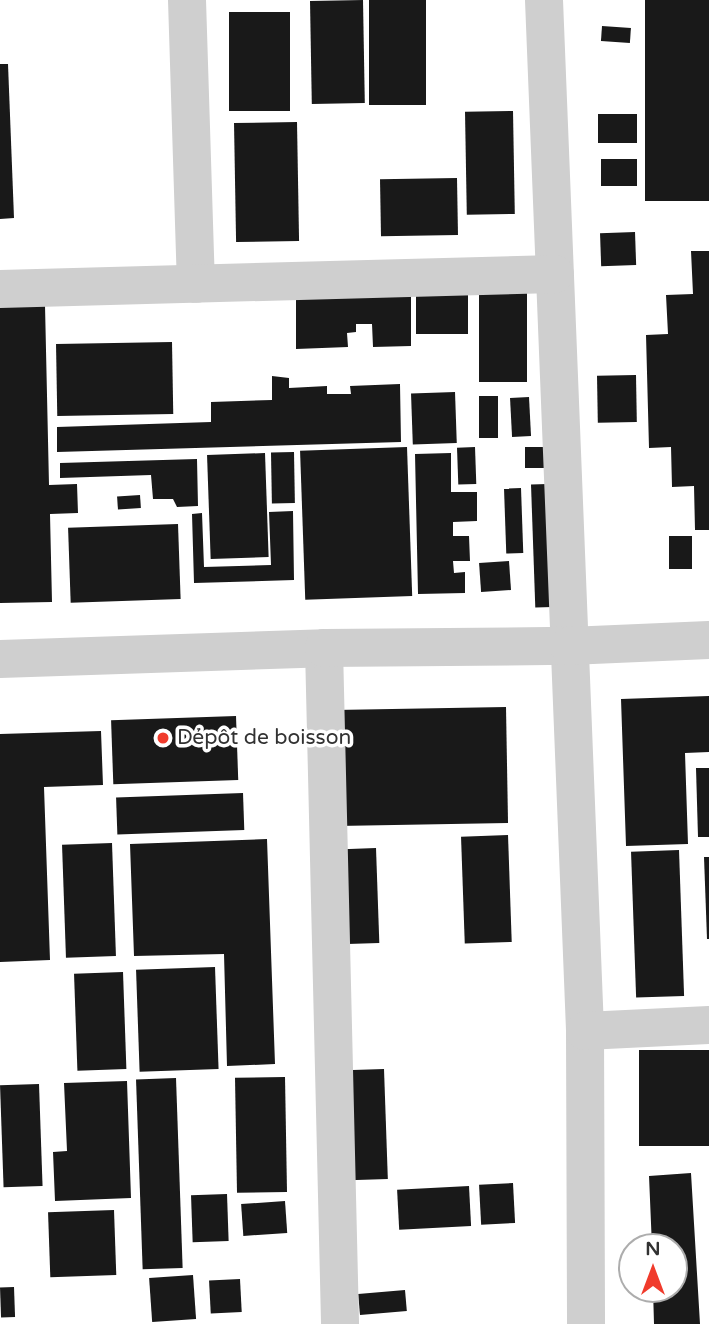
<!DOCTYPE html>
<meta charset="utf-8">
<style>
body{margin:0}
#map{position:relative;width:709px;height:1324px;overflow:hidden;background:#fff;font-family:"Varela Round",sans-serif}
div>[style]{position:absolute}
.building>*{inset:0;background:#191919;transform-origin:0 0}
.minor>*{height:38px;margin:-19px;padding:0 19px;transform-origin:19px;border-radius:19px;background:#cfcfcf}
.dots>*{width:19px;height:19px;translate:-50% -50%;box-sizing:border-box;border:4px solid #fff;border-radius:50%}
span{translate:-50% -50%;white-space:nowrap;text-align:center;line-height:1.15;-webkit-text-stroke:7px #fff;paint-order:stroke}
.poi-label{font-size:21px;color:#323232}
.left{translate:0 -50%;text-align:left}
.north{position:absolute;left:618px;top:1233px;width:70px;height:70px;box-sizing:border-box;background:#fff;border:2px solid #adadad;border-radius:50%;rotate:0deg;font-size:19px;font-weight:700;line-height:28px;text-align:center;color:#323232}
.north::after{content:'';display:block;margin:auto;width:24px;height:32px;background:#f03b2c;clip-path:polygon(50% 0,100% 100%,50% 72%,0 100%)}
</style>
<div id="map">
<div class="building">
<div style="left:363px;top:0;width:103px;height:53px;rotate:89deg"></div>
<div style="left:369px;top:0;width:57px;height:105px"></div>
<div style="left:645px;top:0;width:64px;height:201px"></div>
<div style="left:229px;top:12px;width:61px;height:99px"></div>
<div style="left:602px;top:26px;width:29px;height:15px;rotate:4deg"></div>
<div style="clip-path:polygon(0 64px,8px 64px,14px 218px,0 219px)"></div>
<div style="left:513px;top:111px;width:103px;height:48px;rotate:89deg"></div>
<div style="left:598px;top:114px;width:39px;height:29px"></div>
<div style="left:297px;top:122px;width:119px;height:63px;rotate:89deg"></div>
<div style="left:601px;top:159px;width:36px;height:27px"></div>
<div style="left:457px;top:178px;width:57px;height:77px;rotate:89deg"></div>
<div style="left:635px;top:232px;width:33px;height:35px;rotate:88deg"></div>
<div style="clip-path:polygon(691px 251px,709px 251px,709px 530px,695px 530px,694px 486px,672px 487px,671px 447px,649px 448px,646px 335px,668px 334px,666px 295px,693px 294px)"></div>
<div style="left:416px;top:288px;width:52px;height:46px"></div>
<div style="left:479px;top:292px;width:48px;height:90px"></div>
<div style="clip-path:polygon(411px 293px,411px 346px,373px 347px,372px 324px,356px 324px,356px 332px,347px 333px,348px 347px,296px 349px,296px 296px)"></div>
<div style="clip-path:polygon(45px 305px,49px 485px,77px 484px,78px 513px,50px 514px,52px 602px,0 603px,0 306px)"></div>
<div style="left:172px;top:342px;width:72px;height:116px;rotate:89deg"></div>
<div style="left:636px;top:375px;width:47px;height:39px;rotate:89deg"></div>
<div style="clip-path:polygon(272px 376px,289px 378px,289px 388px,327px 386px,327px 394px,351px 394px,350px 386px,400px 384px,401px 442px,57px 452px,57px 427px,211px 422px,211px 402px,272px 400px)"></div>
<div style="left:455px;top:392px;width:51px;height:44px;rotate:88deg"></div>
<div style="left:479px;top:396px;width:19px;height:42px"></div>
<div style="left:529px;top:397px;width:39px;height:19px;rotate:87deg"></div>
<div style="left:407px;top:447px;width:149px;height:107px;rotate:88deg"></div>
<div style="left:475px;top:447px;width:37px;height:18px;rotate:88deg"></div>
<div style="left:525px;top:447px;width:23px;height:21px"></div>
<div style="left:294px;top:452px;width:51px;height:23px;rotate:89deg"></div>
<div style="left:265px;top:453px;width:104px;height:58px;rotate:88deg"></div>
<div style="clip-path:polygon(451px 453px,451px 492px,477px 492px,477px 521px,453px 522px,453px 536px,469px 536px,470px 561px,453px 561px,454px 573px,465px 572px,465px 593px,418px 594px,415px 454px)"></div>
<div style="clip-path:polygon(197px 459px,198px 506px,177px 507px,173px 499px,153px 499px,151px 475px,60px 478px,60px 463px)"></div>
<div style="left:548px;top:484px;width:123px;height:17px;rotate:88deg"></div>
<div style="left:521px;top:488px;width:65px;height:17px;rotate:88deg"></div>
<div style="left:140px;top:495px;width:13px;height:23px;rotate:86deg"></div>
<div style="clip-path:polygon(293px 511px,294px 580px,194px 583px,192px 514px,202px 513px,204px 567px,271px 565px,269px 512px)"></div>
<div style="left:178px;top:524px;width:75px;height:110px;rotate:88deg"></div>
<div style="left:669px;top:536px;width:23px;height:33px"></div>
<div style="left:509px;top:561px;width:29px;height:30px;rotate:86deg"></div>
<div style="clip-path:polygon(709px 696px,709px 752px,685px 753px,688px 844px,626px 846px,621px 699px)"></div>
<div style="left:506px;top:707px;width:116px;height:171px;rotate:89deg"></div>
<div style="left:236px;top:716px;width:64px;height:125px;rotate:88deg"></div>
<div style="clip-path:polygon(101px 731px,103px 785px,44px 787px,50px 960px,0 962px,0 734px)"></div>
<div style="clip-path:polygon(696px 768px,709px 768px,709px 837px,698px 837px)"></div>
<div style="left:243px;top:793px;width:37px;height:127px;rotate:88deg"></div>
<div style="left:508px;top:835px;width:107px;height:47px;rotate:88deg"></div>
<div style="clip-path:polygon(267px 839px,275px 1064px,227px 1066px,224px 954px,134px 956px,130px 844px)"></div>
<div style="left:112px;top:843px;width:113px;height:50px;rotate:88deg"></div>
<div style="left:376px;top:848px;width:95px;height:40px;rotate:88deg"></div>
<div style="left:679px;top:850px;width:146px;height:48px;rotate:88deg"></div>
<div style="clip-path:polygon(704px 857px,709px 857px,709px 939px,707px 939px)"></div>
<div style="left:215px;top:967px;width:102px;height:79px;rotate:88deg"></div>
<div style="left:123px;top:972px;width:97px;height:49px;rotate:88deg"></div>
<div style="left:709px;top:1050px;width:96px;height:70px;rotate:90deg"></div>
<div style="left:384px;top:1069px;width:110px;height:39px;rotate:88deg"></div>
<div style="left:285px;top:1077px;width:115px;height:50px;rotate:89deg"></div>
<div style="left:176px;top:1078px;width:190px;height:40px;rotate:88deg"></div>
<div style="clip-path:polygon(127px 1081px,131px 1198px,55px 1201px,53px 1152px,67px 1151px,64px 1083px)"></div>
<div style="left:39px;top:1084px;width:102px;height:39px;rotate:88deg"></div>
<div style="clip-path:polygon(691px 1173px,700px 1324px,654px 1324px,653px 1289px,674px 1289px,674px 1247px,652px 1247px,649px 1176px)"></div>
<div style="left:513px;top:1183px;width:40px;height:34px;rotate:87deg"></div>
<div style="left:469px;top:1186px;width:40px;height:72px;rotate:87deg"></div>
<div style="left:227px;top:1194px;width:47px;height:36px;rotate:88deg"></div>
<div style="left:285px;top:1201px;width:32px;height:44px;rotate:86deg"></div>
<div style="left:114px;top:1210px;width:65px;height:66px;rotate:88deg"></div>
<div style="left:193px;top:1275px;width:44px;height:44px;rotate:86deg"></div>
<div style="left:240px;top:1279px;width:33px;height:31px;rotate:87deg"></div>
<div style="left:14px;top:1287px;width:30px;height:14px;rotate:88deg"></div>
<div style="left:405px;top:1290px;width:21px;height:47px;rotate:85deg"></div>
</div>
<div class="minor">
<div style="left:187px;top:0;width:284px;rotate:88.2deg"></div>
<div style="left:544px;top:0;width:1032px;rotate:87.72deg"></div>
<div style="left:585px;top:1031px;width:293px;rotate:89.8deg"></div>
<div style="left:0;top:289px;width:555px;rotate:-1.55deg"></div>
<div style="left:324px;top:648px;width:676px;rotate:88.64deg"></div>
<div style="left:0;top:659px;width:324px;rotate:-1.9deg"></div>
<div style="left:324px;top:648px;width:245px;rotate:-0.5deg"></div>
<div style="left:569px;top:646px;width:140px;rotate:-2.5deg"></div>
<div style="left:585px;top:1031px;width:124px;rotate:-2.8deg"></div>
</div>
<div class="dots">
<div style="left:163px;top:738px;background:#f03b2c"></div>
</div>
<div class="poi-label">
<span class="left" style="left:177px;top:738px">Dépôt de boisson</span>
</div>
<div class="north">N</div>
</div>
